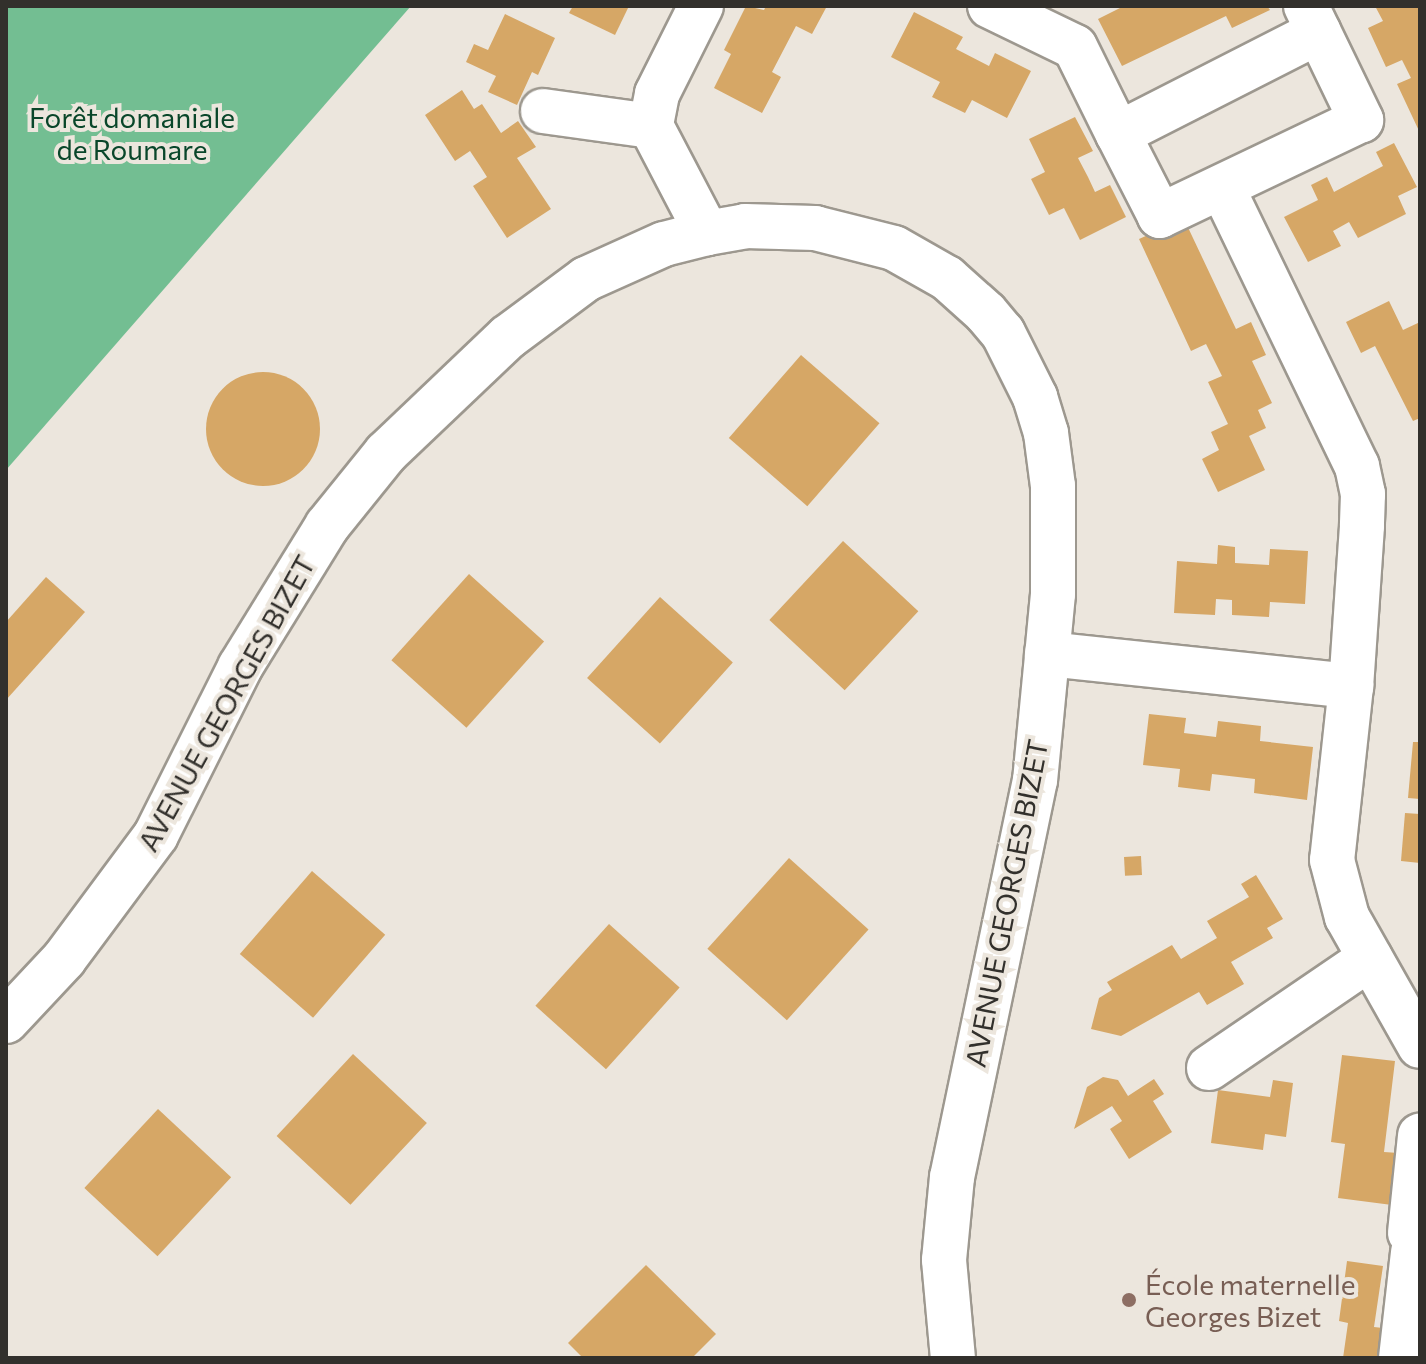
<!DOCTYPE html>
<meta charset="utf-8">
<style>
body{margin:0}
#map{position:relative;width:1426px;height:1364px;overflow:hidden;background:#ece6dd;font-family:Commissioner,sans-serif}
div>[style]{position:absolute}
.forest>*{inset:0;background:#73be92}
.building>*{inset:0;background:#d6a766;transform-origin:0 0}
.round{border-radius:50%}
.roads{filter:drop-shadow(2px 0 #9d988f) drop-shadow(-2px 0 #9d988f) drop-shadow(0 2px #9d988f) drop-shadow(0 -2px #9d988f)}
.minor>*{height:44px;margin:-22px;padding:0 22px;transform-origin:22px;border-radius:22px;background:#fff}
.dots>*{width:22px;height:22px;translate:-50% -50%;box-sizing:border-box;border:4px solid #ece6dd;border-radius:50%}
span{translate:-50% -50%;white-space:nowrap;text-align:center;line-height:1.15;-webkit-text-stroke:8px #ece6dd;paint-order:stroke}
.park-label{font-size:28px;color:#09462a}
.street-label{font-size:28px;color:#32302c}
.education-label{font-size:28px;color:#785e54}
.left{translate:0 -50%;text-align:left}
.frame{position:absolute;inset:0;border:8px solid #32302c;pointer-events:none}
</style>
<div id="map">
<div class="forest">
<div style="clip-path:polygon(6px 6px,411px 6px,6px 470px)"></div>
</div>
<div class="building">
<div style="clip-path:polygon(573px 6px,629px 6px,615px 35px,569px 13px)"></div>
<div style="clip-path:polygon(746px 6px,764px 10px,766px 6px,827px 6px,812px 34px,796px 26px,772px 72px,781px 77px,762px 113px,714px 88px,731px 54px,724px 50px)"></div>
<div style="clip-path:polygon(1124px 6px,1267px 6px,1270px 10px,1232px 28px,1226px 16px,1122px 66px,1098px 19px)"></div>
<div style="clip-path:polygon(1375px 6px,1420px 7px,1420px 133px,1397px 84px,1411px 78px,1402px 60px,1386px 67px,1368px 28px,1383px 21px)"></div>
<div style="clip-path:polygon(914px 12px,963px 37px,956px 49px,989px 66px,995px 53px,1031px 71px,1007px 118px,972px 100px,965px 113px,932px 97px,940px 82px,891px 57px)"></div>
<div style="clip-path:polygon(505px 14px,555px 38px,538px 75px,532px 72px,517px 105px,488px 92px,496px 76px,466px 62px,474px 44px,488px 50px)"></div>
<div style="clip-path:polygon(462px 90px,474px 109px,482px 104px,501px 133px,518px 121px,536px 147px,517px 158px,551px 209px,507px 238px,473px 186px,487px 177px,480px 166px,470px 151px,455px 161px,425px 115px)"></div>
<div style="clip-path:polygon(1075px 117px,1093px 151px,1078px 158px,1088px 177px,1095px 192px,1110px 185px,1126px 217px,1080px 240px,1064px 208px,1049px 215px,1031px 179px,1045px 172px,1029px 139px)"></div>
<div style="clip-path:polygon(1394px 143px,1417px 187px,1398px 196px,1406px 214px,1358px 238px,1349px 222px,1333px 231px,1341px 246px,1308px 262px,1284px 217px,1318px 200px,1311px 185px,1327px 177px,1334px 192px,1383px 166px,1376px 152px)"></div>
<div style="clip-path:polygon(1184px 219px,1236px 329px,1251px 322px,1266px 355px,1252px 361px,1272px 403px,1258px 410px,1266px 428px,1249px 436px,1265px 470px,1218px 492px,1202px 459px,1219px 450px,1211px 432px,1228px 424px,1208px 382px,1222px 376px,1206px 344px,1191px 351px,1139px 239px)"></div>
<div style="clip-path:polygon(1389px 301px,1403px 330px,1420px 322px,1420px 418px,1413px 421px,1375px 346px,1361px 353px,1346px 322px)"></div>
<div style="left:801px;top:355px;width:104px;height:110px;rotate:41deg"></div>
<div class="round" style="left:206px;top:372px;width:114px;height:114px"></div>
<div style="left:843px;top:541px;width:103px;height:108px;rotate:43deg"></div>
<div style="clip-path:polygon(1218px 545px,1235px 547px,1235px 563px,1269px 565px,1270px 549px,1308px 551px,1305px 604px,1270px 602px,1269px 617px,1232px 615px,1232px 600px,1216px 599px,1215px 615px,1174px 613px,1177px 561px,1217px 564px)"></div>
<div style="left:469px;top:574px;width:101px;height:116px;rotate:42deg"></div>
<div style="clip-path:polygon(46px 577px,85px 612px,6px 700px,6px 622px)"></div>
<div style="left:660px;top:597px;width:98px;height:109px;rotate:42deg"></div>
<div style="clip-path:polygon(1149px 714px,1186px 718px,1184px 733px,1216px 737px,1218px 721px,1261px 726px,1260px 741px,1313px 747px,1307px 800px,1254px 793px,1255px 779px,1212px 774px,1210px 791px,1178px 787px,1180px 769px,1143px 765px)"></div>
<div style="clip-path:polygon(1413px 742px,1420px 742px,1420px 799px,1408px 798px)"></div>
<div style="clip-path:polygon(1405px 813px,1420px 814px,1420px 863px,1401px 861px)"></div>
<div style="left:1141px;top:856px;width:19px;height:17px;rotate:87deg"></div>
<div style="left:789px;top:858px;width:107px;height:122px;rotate:42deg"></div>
<div style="left:312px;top:871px;width:97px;height:110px;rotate:41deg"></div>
<div style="clip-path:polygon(1256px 875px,1283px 919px,1267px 928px,1273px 938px,1231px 962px,1244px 984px,1207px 1005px,1199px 992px,1121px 1036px,1091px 1029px,1099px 998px,1112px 990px,1107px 982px,1172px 945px,1181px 959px,1217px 938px,1207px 921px,1249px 897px,1241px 884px)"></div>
<div style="left:609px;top:924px;width:95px;height:110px;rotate:42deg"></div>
<div style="left:353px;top:1054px;width:101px;height:112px;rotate:43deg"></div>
<div style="clip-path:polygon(1342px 1055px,1395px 1061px,1384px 1152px,1399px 1153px,1392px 1205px,1338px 1198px,1345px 1144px,1331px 1142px)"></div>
<div style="clip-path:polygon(1103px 1077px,1118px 1080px,1128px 1096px,1154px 1079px,1164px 1094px,1153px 1101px,1172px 1132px,1129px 1159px,1110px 1129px,1122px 1121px,1112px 1106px,1074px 1129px,1087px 1087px)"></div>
<div style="clip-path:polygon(1273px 1080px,1293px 1083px,1286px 1137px,1265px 1134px,1263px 1150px,1211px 1143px,1218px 1090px,1270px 1097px)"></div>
<div style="left:158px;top:1109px;width:100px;height:108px;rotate:43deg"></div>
<div style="clip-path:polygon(1347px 1261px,1383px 1266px,1374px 1327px,1383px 1328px,1379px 1358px,1343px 1358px,1348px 1323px,1339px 1321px)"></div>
<div style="clip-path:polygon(646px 1265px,716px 1334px,692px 1358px,583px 1358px,568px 1343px)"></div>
</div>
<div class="roads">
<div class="minor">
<div style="left:701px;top:6px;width:98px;rotate:116.6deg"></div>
<div style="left:657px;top:94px;width:33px;rotate:101deg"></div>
<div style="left:651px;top:126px;width:121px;rotate:62.4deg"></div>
<div style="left:990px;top:6px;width:94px;rotate:25.8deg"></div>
<div style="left:1075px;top:47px;width:97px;rotate:63.7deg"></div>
<div style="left:1306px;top:6px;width:127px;rotate:64.2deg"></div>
<div style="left:1361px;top:120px;width:223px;rotate:154.5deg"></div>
<div style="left:1160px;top:216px;width:92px;rotate:-117.1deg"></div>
<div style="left:1118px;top:134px;width:225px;rotate:-27deg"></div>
<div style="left:543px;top:111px;width:109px;rotate:7.9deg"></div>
<div style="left:1222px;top:187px;width:310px;rotate:64.2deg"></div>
<div style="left:1357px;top:466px;width:29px;rotate:78deg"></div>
<div style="left:1363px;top:494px;width:32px;rotate:92deg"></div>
<div style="left:1362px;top:526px;width:160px;rotate:93.9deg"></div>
<div style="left:1351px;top:686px;width:175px;rotate:96.2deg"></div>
<div style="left:1332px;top:860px;width:59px;rotate:75.3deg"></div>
<div style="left:1347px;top:917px;width:148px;rotate:60.5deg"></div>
<div style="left:1047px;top:654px;width:306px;rotate:6deg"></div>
<div style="left:6px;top:1021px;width:85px;rotate:-46.9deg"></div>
<div style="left:64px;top:959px;width:154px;rotate:-53.4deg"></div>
<div style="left:156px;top:835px;width:188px;rotate:-63.4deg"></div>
<div style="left:240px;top:667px;width:166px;rotate:-58.3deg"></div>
<div style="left:327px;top:526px;width:94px;rotate:-51.1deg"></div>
<div style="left:386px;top:453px;width:168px;rotate:-43.6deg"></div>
<div style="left:508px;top:337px;width:97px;rotate:-36.6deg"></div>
<div style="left:586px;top:279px;width:85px;rotate:-24.2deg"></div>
<div style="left:664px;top:244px;width:44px;rotate:-14.3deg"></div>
<div style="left:707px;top:233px;width:39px;rotate:-10deg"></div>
<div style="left:745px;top:226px;width:70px;rotate:1.6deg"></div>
<div style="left:815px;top:228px;width:81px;rotate:14.2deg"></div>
<div style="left:894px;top:248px;width:61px;rotate:29.5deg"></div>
<div style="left:947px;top:278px;width:52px;rotate:41.9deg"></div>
<div style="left:986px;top:313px;width:26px;rotate:50deg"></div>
<div style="left:1003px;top:333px;width:72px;rotate:63.4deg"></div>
<div style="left:1035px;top:397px;width:38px;rotate:73deg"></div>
<div style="left:1046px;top:433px;width:53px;rotate:82.5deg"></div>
<div style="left:1053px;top:486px;width:108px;rotate:90deg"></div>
<div style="left:1053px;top:594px;width:187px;rotate:95.5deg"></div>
<div style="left:1035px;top:780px;width:406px;rotate:101.8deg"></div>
<div style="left:952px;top:1177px;width:83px;rotate:95.5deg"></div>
<div style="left:944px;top:1260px;width:98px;rotate:84.8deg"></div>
<div style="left:1209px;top:1068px;width:195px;rotate:-34.3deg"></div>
<div style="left:1410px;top:1233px;width:98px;rotate:-84.1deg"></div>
<div style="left:1401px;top:1358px;width:107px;rotate:-83.5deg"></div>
</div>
</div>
<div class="dots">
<div style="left:1129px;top:1300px;background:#8d6e63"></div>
</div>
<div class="park-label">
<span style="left:132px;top:133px">Forêt domaniale<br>de Roumare</span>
</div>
<div class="street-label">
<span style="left:226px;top:703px;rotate:-61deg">AVENUE GEORGES BIZET</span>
<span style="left:1006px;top:903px;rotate:-79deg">AVENUE GEORGES BIZET</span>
</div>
<div class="education-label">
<span class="left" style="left:1145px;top:1300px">École maternelle<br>Georges Bizet</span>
</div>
<div class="frame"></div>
</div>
